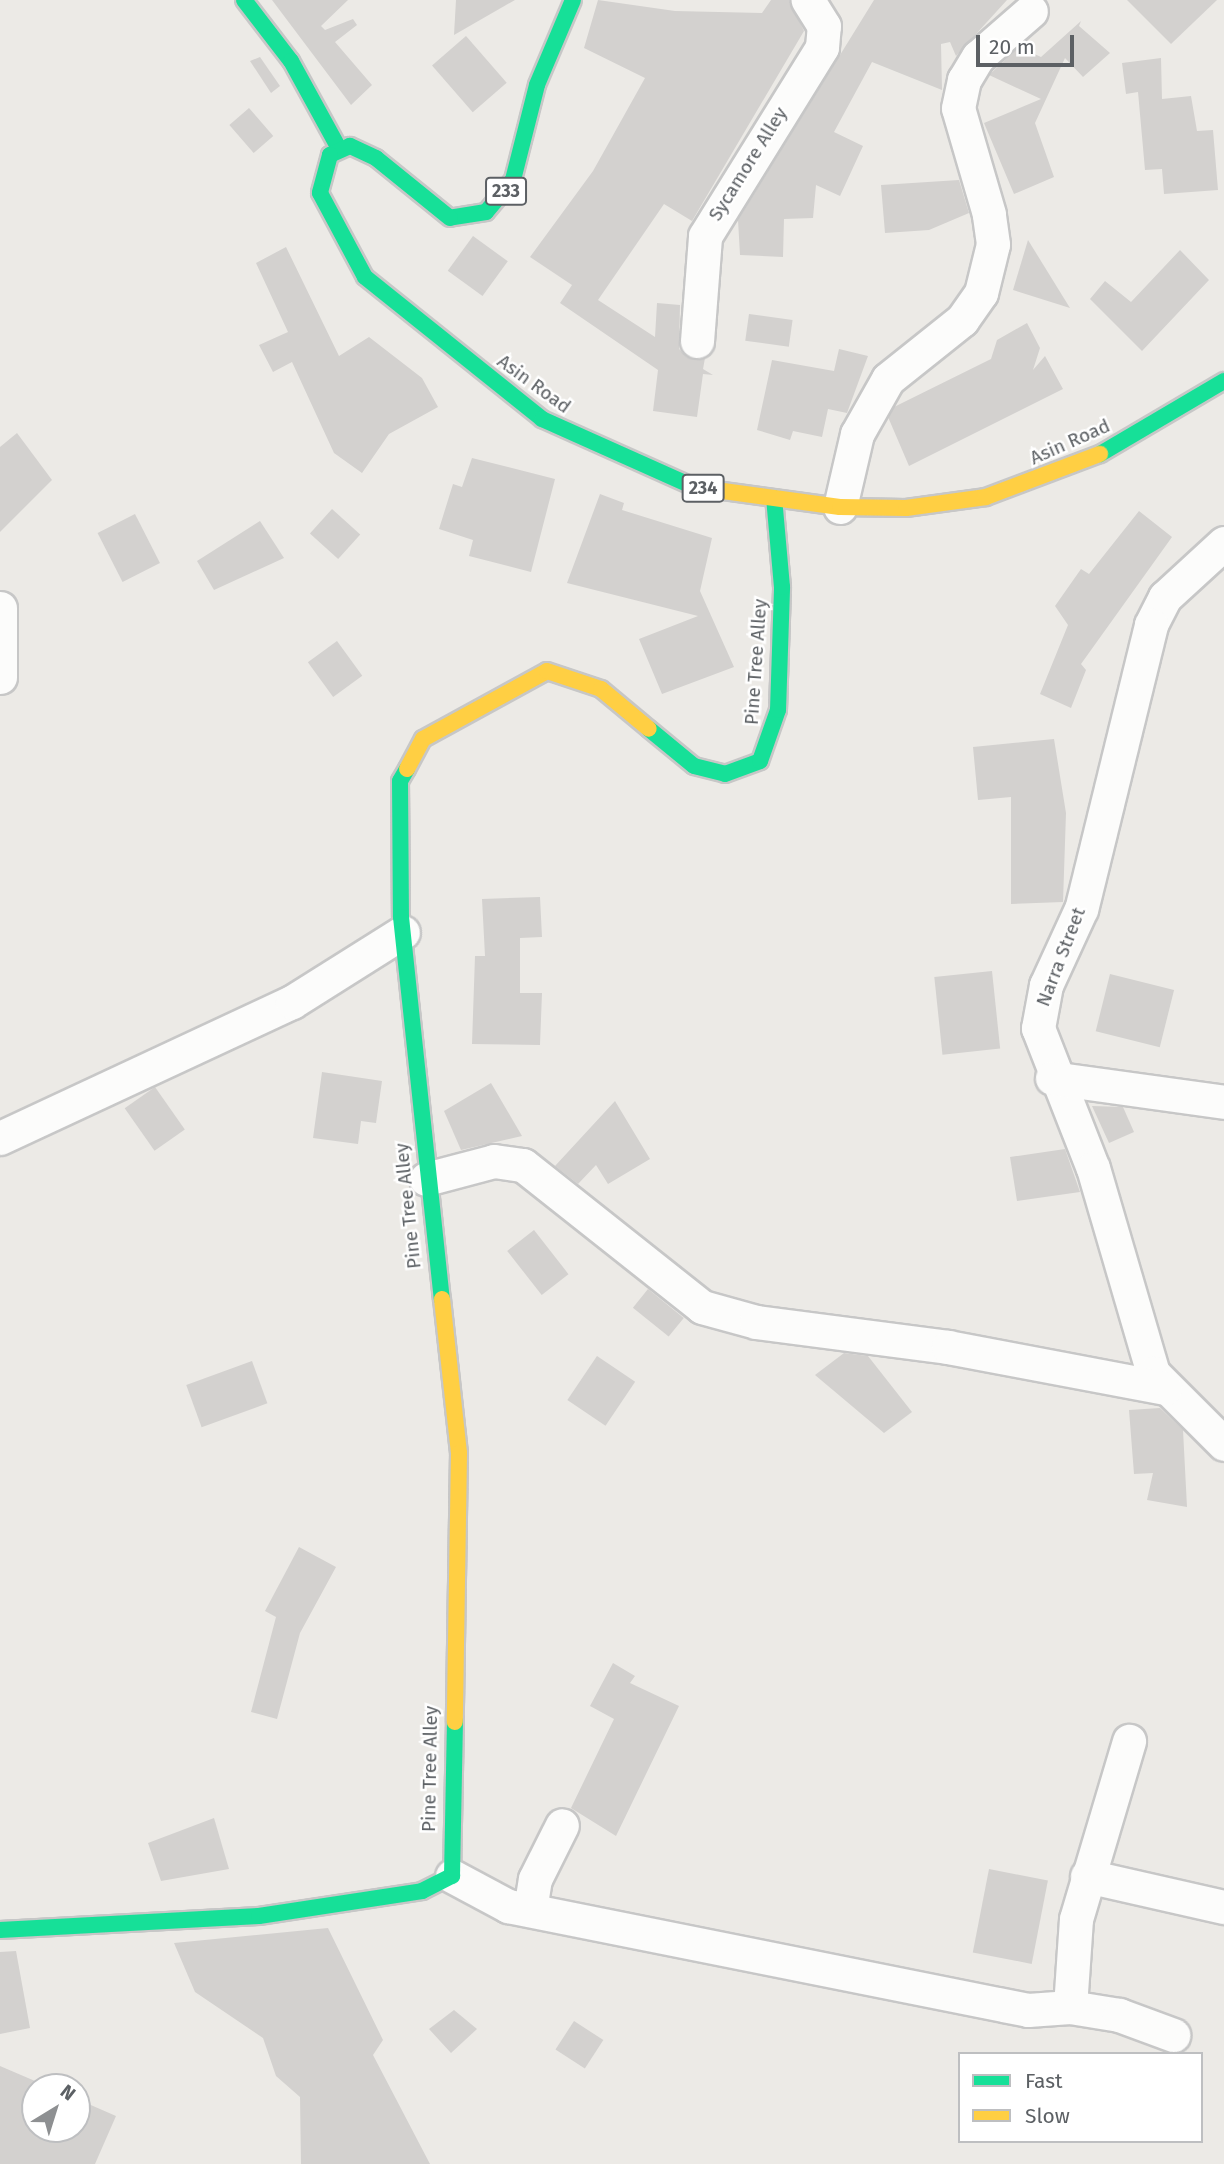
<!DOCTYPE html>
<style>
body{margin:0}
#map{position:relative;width:1224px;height:2164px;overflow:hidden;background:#eceae6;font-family:"Fira Sans",sans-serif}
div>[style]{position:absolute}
.building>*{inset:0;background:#d3d1cf;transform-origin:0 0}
.roads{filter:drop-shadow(2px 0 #c7c7c7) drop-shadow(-2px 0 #c7c7c7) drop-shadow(0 2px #c7c7c7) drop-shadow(0 -2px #c7c7c7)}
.street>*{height:33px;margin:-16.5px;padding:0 16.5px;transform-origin:16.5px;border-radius:16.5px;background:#fcfcfb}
.fast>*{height:16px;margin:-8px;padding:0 8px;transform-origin:8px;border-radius:8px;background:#16e098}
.slow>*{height:16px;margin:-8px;padding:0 8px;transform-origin:8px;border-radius:8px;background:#ffcf43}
span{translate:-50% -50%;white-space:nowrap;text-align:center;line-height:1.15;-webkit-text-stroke:5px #fff;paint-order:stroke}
.shield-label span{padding:2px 5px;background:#fff;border:2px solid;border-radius:5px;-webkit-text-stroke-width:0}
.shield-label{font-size:18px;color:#5c6064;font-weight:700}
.street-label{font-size:19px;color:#5c6064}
.legend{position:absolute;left:958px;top:2052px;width:245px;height:91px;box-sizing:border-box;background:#fff;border:2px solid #bebfc1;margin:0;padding:9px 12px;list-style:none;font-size:21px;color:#5c6064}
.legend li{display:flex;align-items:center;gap:14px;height:35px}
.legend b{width:35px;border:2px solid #bebfc1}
.north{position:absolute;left:21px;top:2073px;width:70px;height:70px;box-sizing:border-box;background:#fff;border:2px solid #bebfc1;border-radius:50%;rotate:38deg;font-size:19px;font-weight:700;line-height:28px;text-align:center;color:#5c6064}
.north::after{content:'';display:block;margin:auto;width:24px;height:32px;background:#8e9092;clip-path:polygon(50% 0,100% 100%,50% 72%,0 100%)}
.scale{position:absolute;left:976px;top:35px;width:98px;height:32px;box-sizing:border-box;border:4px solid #5c6064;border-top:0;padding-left:9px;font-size:21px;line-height:24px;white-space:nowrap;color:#5c6064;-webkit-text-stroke:5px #fff;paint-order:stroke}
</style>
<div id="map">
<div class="building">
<div style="clip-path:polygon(272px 0,348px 0,321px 26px,325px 30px,353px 19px,357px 25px,335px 42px,372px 85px,351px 105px)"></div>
<div style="clip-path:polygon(456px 0,515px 0,454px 35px)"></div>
<div style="clip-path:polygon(598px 0,675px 11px,762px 13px,771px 0,789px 0,804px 31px,692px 221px,664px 204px,598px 300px,655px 337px,657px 303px,680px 305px,679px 349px,687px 357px,705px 358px,703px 369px,713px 375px,703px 374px,697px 417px,653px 411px,658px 370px,560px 303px,572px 285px,530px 257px,593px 171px,645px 78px,584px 48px)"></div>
<div style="clip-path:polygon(874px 0,1007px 0,956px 56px,950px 42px,941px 44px,942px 90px,872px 62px,834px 132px,863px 146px,840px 196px,816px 185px,813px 218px,784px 219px,783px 257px,740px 255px,738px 220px)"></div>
<div style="clip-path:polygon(1127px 0,1217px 0,1171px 44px)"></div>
<div style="clip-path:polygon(1081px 21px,1079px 26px,1110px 53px,1083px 77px,1065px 58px,1035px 123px,1054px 177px,1014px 194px,984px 123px,1041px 99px,989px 75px,1019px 47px,1041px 57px)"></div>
<div style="left:466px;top:36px;width:62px;height:45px;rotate:49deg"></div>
<div style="clip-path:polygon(260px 57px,280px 86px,271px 93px,250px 61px)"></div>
<div style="clip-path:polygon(1161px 58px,1162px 99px,1191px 96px,1197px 131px,1213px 130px,1218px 190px,1164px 194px,1162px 169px,1145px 170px,1138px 92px,1126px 94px,1122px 63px)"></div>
<div style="left:249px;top:108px;width:37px;height:26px;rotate:49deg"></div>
<div style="clip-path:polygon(959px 180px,969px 213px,929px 230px,885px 233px,881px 185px)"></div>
<div style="left:473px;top:236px;width:43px;height:43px;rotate:36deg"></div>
<div style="clip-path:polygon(1028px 240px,1070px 308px,1013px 290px)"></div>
<div style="clip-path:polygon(286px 247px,339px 356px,369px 337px,422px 378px,438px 407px,389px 434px,362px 473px,334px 453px,292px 362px,273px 372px,259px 345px,288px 332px,256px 263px)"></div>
<div style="clip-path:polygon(1180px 250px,1209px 280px,1142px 351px,1090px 299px,1105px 281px,1131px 302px)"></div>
<div style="left:749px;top:314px;width:44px;height:27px;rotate:8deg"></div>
<div style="clip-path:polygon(1027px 323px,1040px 348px,1033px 370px,1045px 356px,1063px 389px,909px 466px,888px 417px,894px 407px,991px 359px,997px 340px)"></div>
<div style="clip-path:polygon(839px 349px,868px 356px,847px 413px,828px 409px,822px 437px,793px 431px,790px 440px,757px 430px,772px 360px,834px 371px)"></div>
<div style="clip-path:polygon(17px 433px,52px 480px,0 532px,0 447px)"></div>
<div style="clip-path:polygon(472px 458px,555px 479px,531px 572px,469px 556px,473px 540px,439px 529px,453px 484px,462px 487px)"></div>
<div style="clip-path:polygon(600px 494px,624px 503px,622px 510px,712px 538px,700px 591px,734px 667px,662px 694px,639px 639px,698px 616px,567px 583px)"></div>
<div style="left:332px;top:509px;width:38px;height:33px;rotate:42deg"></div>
<div style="clip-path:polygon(1139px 511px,1172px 537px,1081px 664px,1086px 670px,1071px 708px,1040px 694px,1068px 625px,1055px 606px,1081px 569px,1089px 574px)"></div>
<div style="left:135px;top:514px;width:55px;height:42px;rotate:63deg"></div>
<div style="clip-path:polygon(260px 521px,284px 558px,214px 590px,197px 561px)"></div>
<div style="left:337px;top:641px;width:43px;height:36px;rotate:54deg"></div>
<div style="clip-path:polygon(1054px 739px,1066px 813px,1063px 902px,1011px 904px,1011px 797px,978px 800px,973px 747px)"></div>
<div style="clip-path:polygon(540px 897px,542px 937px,520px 938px,520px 993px,542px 993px,540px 1045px,472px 1044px,475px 956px,485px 956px,482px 899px)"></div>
<div style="left:992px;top:971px;width:78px;height:58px;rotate:84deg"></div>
<div style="left:1110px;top:974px;width:66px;height:59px;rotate:14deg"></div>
<div style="clip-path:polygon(322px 1072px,382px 1081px,376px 1123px,361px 1121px,358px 1144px,313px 1138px)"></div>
<div style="clip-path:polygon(491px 1083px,522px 1136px,461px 1150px,444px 1111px)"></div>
<div style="left:155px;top:1087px;width:52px;height:37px;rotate:55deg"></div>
<div style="clip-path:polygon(615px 1101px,650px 1159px,608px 1184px,596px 1165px,578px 1184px,555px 1166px)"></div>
<div style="clip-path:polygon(1092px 1106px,1123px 1107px,1134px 1132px,1109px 1143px)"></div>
<div style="clip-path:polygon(1065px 1149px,1080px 1192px,1017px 1201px,1010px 1157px)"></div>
<div style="left:534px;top:1230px;width:56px;height:34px;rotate:52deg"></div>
<div style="left:648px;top:1289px;width:46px;height:24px;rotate:39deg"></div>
<div style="clip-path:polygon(844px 1353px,868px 1356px,912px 1412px,884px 1433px,815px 1375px)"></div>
<div style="left:597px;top:1356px;width:46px;height:53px;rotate:34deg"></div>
<div style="left:252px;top:1361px;width:45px;height:70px;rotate:70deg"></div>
<div style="clip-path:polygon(1160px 1408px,1183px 1430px,1187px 1507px,1147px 1500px,1153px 1473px,1134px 1474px,1129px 1410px)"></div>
<div style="clip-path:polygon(299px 1547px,336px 1567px,300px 1633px,277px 1719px,251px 1712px,276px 1617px,265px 1611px)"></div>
<div style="clip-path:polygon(613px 1663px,635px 1676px,630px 1683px,679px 1706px,616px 1836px,571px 1808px,614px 1719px,590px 1706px)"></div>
<div style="clip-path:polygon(214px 1818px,229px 1869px,161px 1881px,148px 1843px)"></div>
<div style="left:989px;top:1869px;width:60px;height:85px;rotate:11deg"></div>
<div style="clip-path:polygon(328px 1928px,383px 2040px,373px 2055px,430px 2164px,301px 2164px,300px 2097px,276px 2076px,263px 2038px,195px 1992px,174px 1943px)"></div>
<div style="clip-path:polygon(16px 1951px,30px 2028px,0 2034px,0 1952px)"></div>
<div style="clip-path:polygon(454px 2010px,477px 2029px,451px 2053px,429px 2029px)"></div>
<div style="left:574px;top:2021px;width:35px;height:34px;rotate:33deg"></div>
<div style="clip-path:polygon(0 2066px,49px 2087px,35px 2087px,35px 2129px,77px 2129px,77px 2099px,116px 2116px,95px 2164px,0 2164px)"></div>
</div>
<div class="roads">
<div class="street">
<div style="left:697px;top:341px;width:105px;rotate:-85.6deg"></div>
<div style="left:705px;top:236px;width:222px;rotate:-58.2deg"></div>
<div style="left:822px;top:47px;width:21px;rotate:-85deg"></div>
<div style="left:824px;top:26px;width:31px;rotate:-122deg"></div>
<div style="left:840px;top:507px;width:75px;rotate:-76.9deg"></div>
<div style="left:857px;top:434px;width:63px;rotate:-60.6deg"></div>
<div style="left:888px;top:379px;width:95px;rotate:-38.6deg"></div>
<div style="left:962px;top:320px;width:33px;rotate:-55deg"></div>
<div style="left:981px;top:293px;width:50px;rotate:-76.2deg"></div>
<div style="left:993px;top:244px;width:30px;rotate:-98deg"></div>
<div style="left:989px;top:214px;width:110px;rotate:-106.3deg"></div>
<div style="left:958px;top:108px;width:29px;rotate:-78deg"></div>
<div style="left:964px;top:80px;width:27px;rotate:-59deg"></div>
<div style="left:978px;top:57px;width:70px;rotate:-41deg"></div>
<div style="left:1224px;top:543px;width:80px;rotate:137.5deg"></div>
<div style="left:1165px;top:597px;width:31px;rotate:117deg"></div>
<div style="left:1151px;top:625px;width:292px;rotate:103.8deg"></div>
<div style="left:1081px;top:909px;width:84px;rotate:114.7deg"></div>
<div style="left:1046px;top:985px;width:44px;rotate:100.5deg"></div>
<div style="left:1038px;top:1028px;width:150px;rotate:68.6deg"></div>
<div style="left:1093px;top:1168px;width:214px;rotate:73.7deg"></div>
<div style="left:1153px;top:1373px;width:100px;rotate:45deg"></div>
<div style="left:0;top:608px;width:69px;rotate:90deg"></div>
<div style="left:1052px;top:1078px;width:174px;rotate:7.9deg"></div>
<div style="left:0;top:1138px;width:322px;rotate:-25deg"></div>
<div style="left:292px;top:1002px;width:131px;rotate:-32.2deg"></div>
<div style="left:426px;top:1179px;width:70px;rotate:-14.8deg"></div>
<div style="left:494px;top:1161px;width:29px;rotate:8deg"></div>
<div style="left:523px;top:1165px;width:228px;rotate:38.4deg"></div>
<div style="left:702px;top:1307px;width:56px;rotate:15.5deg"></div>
<div style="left:756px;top:1322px;width:194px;rotate:7.4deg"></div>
<div style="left:948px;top:1347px;width:221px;rotate:10.7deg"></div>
<div style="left:452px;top:1876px;width:64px;rotate:28.2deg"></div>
<div style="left:508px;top:1906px;width:530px;rotate:11.31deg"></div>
<div style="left:1028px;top:2010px;width:42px;rotate:-4.1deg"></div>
<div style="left:1070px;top:2007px;width:50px;rotate:9.3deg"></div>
<div style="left:1119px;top:2015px;width:58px;rotate:20.3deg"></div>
<div style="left:1087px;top:1876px;width:140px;rotate:12.8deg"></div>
<div style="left:530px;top:1910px;width:31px;rotate:-81deg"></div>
<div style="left:535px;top:1879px;width:60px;rotate:-63.4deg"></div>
<div style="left:1070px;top:2007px;width:88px;rotate:-86.1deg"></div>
<div style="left:1076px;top:1919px;width:186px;rotate:-73.4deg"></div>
</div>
<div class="fast">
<div style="left:244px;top:0;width:77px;rotate:52.4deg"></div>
<div style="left:291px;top:61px;width:98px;rotate:61.3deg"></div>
<div style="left:573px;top:0;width:92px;rotate:113deg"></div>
<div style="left:537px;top:85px;width:98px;rotate:104.2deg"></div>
<div style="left:513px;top:180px;width:42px;rotate:130.2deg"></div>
<div style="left:486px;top:212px;width:36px;rotate:171deg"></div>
<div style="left:450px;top:218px;width:95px;rotate:-141deg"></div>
<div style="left:376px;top:158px;width:29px;rotate:-155deg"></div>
<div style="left:350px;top:146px;width:22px;rotate:156deg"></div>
<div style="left:330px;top:155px;width:39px;rotate:105deg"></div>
<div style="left:320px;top:193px;width:95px;rotate:61.8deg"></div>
<div style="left:365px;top:277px;width:227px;rotate:38.7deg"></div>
<div style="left:542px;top:419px;width:167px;rotate:24.1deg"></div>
<div style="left:1100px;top:454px;width:144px;rotate:-30.5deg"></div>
<div style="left:649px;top:729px;width:58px;rotate:39.4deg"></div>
<div style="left:694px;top:766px;width:32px;rotate:14deg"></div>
<div style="left:725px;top:774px;width:37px;rotate:-20deg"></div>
<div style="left:760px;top:761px;width:54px;rotate:-70.6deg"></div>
<div style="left:778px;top:710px;width:123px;rotate:-88.1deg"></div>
<div style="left:782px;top:587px;width:89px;rotate:-95.1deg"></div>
<div style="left:407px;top:769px;width:14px;rotate:120deg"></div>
<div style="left:400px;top:781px;width:136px;rotate:89.6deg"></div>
<div style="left:401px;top:917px;width:384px;rotate:83.9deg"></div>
<div style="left:0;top:1930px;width:259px;rotate:-3.1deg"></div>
<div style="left:259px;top:1916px;width:165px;rotate:-8.7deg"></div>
<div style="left:422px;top:1891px;width:34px;rotate:-27deg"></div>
<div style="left:452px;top:1876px;width:154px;rotate:-88.9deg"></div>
</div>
<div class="slow">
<div style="left:694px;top:487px;width:147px;rotate:7.8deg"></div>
<div style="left:840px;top:507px;width:66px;rotate:0.9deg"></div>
<div style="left:906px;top:508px;width:81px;rotate:-7.8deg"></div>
<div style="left:986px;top:497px;width:122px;rotate:-20.7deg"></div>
<div style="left:407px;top:769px;width:34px;rotate:-62deg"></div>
<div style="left:423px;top:739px;width:141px;rotate:-28.7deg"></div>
<div style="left:547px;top:671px;width:57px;rotate:18.4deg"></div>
<div style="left:601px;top:689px;width:62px;rotate:39.8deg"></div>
<div style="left:442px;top:1299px;width:155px;rotate:83.7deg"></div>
<div style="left:459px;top:1453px;width:269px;rotate:90.9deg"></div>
</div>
</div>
<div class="shield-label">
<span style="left:506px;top:191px">233</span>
<span style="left:703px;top:488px">234</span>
</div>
<div class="street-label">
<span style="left:748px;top:164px;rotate:-58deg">Sycamore Alley</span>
<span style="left:534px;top:384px;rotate:36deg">Asin Road</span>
<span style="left:1070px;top:442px;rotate:-24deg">Asin Road</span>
<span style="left:756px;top:662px;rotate:-86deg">Pine Tree Alley</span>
<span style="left:1061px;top:957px;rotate:-69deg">Narra Street</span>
<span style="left:408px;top:1206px;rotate:-96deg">Pine Tree Alley</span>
<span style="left:430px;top:1769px;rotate:-89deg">Pine Tree Alley</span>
</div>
<ul class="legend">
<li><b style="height:9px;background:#16e098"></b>Fast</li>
<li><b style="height:9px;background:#ffcf43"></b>Slow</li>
</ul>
<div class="north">N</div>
<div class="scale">20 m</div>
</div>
